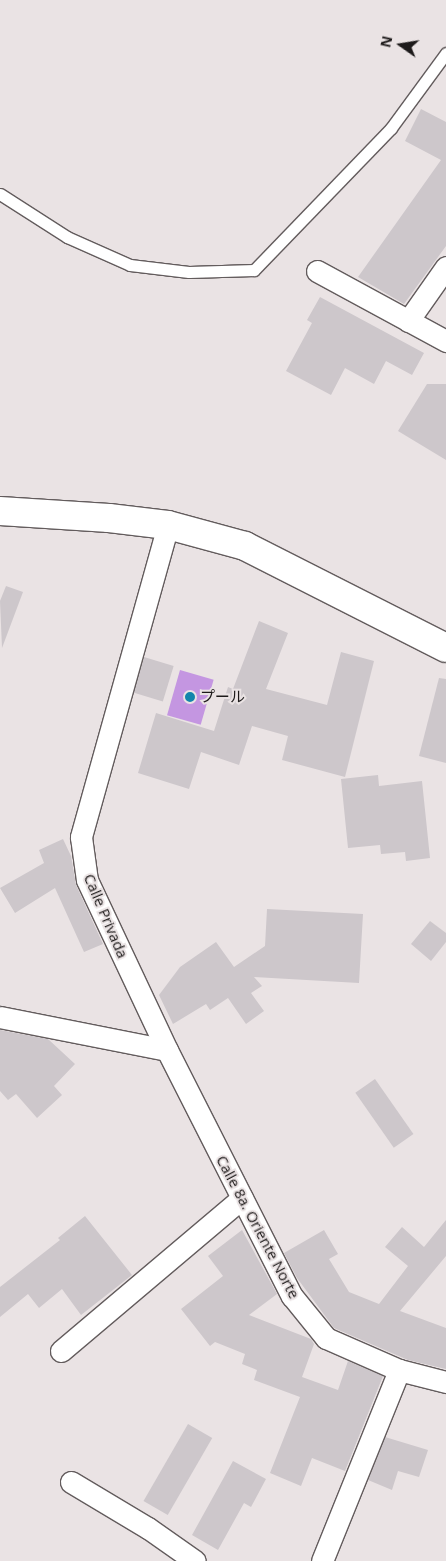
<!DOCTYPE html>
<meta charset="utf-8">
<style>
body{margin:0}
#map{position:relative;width:446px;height:1561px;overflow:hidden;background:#eae3e4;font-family:"Open Sans","Noto Sans JP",sans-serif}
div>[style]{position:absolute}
.water>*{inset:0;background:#c496e1;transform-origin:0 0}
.building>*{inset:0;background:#cdc7cb;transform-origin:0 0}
.roads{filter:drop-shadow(1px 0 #635c5d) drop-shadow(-1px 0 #635c5d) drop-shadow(0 1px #635c5d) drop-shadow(0 -1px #635c5d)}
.lane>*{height:11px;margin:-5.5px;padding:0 5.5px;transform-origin:5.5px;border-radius:5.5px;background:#fff}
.street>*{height:21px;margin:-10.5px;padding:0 10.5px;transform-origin:10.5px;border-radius:10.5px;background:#fff}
.primary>*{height:28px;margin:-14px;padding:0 14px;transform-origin:14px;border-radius:14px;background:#fff}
.dots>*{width:14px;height:14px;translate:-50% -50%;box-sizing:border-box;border:2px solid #eae3e4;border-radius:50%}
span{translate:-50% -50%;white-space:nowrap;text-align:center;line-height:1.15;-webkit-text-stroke:4px #eae3e4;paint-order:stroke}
.poi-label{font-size:15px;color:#1d1a1a}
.left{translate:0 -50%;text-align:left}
.street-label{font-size:15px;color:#1d1a1a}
.north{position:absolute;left:376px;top:20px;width:50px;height:50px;-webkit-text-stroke:4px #eae3e4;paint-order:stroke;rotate:283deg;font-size:14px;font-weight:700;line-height:20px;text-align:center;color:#1d1a1a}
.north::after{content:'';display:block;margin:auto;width:18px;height:22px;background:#1d1a1a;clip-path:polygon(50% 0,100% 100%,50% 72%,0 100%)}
</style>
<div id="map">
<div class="water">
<div style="left:180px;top:670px;width:35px;height:47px;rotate:16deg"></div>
</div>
<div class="building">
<div style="clip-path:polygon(421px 109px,446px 122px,446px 246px,404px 304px,358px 277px,441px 160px,405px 141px)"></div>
<div style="clip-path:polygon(320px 297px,424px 353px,412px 375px,386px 361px,374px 384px,345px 368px,331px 395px,286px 371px,312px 323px,307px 320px)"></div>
<div style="clip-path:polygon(427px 384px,446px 384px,446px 460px,398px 431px)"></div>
<div style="clip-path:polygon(6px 586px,23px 592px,2px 648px,0 601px)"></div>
<div style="clip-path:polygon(259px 621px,288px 633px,266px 689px,327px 705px,341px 652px,374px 661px,345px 777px,282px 760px,288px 736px,252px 726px,239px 765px,201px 752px,189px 789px,138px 773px,156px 713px,214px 731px,228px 687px,233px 689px)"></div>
<div style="left:144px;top:657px;width:31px;height:37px;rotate:17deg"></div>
<div style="clip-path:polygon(439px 678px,446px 679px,446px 763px,419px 756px)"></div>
<div style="clip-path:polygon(378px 775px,379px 786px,422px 781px,430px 858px,406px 861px,405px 852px,381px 854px,380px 845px,348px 848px,341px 779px)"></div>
<div style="clip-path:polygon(63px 839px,71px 856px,76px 885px,103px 944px,84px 952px,55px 888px,15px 913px,0 888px,44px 863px,39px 850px)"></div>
<div style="clip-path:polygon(267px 909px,363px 914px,359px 983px,254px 977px,262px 986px,251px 993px,264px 1011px,246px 1024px,228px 998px,210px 1010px,206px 1004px,173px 1024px,159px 995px,180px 967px,216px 942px,234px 967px,265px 946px)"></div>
<div style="clip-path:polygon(430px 921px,446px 933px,446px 942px,431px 961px,411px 944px)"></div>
<div style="clip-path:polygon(0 1030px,48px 1039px,75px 1064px,54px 1086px,62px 1095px,37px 1118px,16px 1094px,8px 1100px,0 1091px)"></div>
<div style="left:375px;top:1079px;width:67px;height:24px;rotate:55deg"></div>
<div style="clip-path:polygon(85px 1216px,132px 1275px,81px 1315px,62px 1289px,39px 1308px,28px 1294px,0 1317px,0 1287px,60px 1240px,58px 1238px)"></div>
<div style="clip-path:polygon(446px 1220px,446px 1256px,400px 1311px,446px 1328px,446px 1369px,408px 1360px,334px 1328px,297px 1278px,284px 1253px,324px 1230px,338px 1254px,329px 1259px,349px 1292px,379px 1304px,408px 1266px,385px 1247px,402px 1227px,424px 1247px)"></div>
<div style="clip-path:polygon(242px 1230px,277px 1294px,249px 1315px,311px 1339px,314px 1344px,302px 1377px,338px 1390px,348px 1361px,383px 1376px,345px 1471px,312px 1458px,301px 1486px,270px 1473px,300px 1397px,254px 1380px,257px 1370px,242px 1364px,245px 1354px,215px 1342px,210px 1346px,181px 1309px,223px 1276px,208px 1256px)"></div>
<div style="left:188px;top:1424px;width:28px;height:89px;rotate:30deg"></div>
<div style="clip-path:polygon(385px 1437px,428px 1450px,419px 1477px,398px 1471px,392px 1490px,368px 1480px)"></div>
<div style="clip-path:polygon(233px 1461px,266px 1479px,251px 1507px,244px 1503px,218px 1550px,192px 1535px)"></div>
</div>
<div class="roads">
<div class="lane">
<div style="left:0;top:194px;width:80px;rotate:32.7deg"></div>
<div style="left:67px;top:237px;width:69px;rotate:24deg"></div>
<div style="left:130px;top:265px;width:59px;rotate:6.8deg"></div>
<div style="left:189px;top:272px;width:65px;rotate:-1.8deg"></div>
<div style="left:254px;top:270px;width:197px;rotate:-46deg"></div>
<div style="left:391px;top:128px;width:93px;rotate:-53.7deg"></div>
</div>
<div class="street">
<div style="left:317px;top:271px;width:147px;rotate:28.5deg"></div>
<div style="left:408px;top:321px;width:66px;rotate:-54.9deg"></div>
<div style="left:168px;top:525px;width:324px;rotate:105.6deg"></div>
<div style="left:81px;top:837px;width:43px;rotate:82.1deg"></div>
<div style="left:87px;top:880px;width:188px;rotate:64.8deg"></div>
<div style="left:167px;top:1050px;width:276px;rotate:63.1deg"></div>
<div style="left:292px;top:1296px;width:54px;rotate:51deg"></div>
<div style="left:326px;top:1338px;width:80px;rotate:23.7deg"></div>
<div style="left:399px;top:1370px;width:49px;rotate:14.3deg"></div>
<div style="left:0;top:1017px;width:170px;rotate:11.2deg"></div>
<div style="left:61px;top:1351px;width:237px;rotate:-40.2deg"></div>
<div style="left:71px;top:1482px;width:90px;rotate:30.9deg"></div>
<div style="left:148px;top:1528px;width:57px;rotate:35.1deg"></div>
<div style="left:322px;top:1561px;width:206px;rotate:-68deg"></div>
</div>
<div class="primary">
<div style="left:0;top:511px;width:109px;rotate:3.7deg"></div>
<div style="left:109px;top:518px;width:59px;rotate:6.8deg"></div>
<div style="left:168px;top:525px;width:80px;rotate:15.3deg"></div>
<div style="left:245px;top:546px;width:225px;rotate:26.9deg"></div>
</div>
</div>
<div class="dots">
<div style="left:190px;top:697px;background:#1385ab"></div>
</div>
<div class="poi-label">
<span class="left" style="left:200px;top:697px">プール</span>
</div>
<div class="street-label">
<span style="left:106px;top:916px;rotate:67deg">Calle Privada</span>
<span style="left:258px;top:1227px;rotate:62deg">Calle 8a. Oriente Norte</span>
</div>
<div class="north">N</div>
</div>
